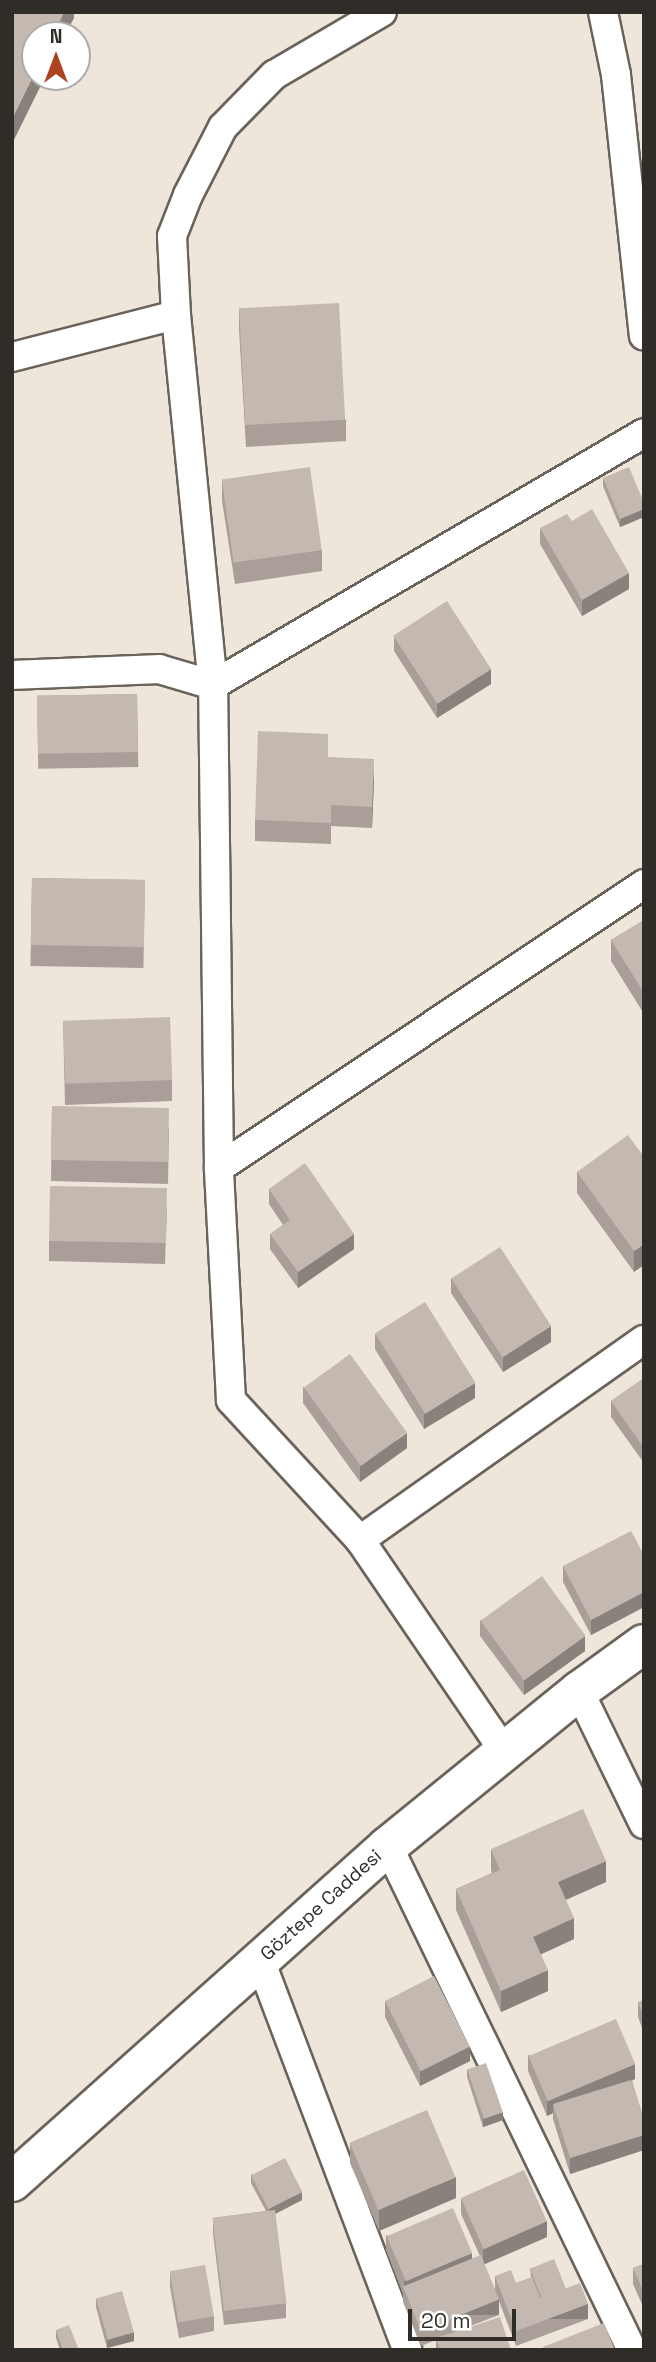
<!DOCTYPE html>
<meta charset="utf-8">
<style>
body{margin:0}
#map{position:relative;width:656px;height:2362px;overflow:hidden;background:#eee5db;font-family:"Space Grotesk",sans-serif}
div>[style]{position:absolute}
.roads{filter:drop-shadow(2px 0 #6a635a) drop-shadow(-2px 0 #6a635a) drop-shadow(0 2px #6a635a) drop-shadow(0 -2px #6a635a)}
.street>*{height:28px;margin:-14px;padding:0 14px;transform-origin:14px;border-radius:14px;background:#fff}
.secondary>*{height:38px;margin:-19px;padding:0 19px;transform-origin:19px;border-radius:19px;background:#fff}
.wall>*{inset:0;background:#a99f98;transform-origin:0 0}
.shaded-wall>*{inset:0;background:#89827c;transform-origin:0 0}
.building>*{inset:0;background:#c4b9b1;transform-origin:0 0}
span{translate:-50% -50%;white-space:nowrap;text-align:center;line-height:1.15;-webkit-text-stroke:7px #fff;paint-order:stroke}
.street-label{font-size:19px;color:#302d29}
.frame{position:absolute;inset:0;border:14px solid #302d29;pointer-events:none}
.north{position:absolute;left:21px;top:21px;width:70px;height:70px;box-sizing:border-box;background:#fff;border:2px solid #acaba9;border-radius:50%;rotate:0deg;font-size:19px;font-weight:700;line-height:28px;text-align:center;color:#302d29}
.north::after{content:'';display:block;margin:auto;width:24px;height:32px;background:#ac4421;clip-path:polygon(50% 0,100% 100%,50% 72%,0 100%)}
.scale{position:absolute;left:408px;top:2309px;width:108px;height:32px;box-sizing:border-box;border:4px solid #302d29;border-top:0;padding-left:9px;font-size:21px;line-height:24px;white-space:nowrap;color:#302d29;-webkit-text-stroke:5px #fff;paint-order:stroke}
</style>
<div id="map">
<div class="roads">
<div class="street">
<div style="left:603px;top:12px;width:64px;rotate:78.3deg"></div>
<div style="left:616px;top:75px;width:262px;rotate:83.9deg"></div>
<div style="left:176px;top:315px;width:79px;rotate:-92.9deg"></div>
<div style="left:172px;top:236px;width:44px;rotate:-68.7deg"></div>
<div style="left:188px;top:195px;width:76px;rotate:-62.8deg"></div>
<div style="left:223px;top:127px;width:73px;rotate:-45.6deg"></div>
<div style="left:274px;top:75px;width:125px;rotate:-30.3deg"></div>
<div style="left:12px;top:357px;width:169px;rotate:-14.4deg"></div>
<div style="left:176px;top:315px;width:372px;rotate:84.3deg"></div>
<div style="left:213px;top:685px;width:56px;rotate:-163.5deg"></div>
<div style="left:159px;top:669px;width:147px;rotate:177.7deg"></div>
<div style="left:219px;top:1168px;width:511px;rotate:-33.75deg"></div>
<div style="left:360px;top:1540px;width:347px;rotate:-35.2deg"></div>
<div style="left:579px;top:1691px;width:148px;rotate:64deg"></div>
<div style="left:504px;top:1751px;width:255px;rotate:-124.3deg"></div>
<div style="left:360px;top:1540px;width:190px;rotate:-132.7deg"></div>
<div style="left:231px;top:1400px;width:232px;rotate:-93deg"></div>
<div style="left:219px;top:1168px;width:483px;rotate:-90.7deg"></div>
<div style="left:213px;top:685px;width:499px;rotate:-30.3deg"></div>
<div style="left:388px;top:1846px;width:560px;rotate:64.17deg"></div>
<div style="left:260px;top:1960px;width:417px;rotate:69.3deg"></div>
</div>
<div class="secondary">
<div style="left:12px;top:2182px;width:504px;rotate:-41.78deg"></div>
<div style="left:388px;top:1846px;width:246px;rotate:-39.1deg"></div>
<div style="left:579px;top:1691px;width:80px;rotate:-35.9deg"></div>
</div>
</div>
<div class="wall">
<div style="clip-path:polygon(239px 309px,346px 420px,346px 441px,246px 447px,239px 330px)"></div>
<div style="clip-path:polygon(603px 478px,644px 503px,644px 517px,620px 527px,603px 486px)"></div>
<div style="clip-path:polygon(222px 480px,322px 550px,322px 571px,235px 584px,222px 501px)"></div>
<div style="clip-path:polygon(572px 521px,629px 589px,582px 616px,540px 544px,540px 528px)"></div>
<div style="clip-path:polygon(394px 636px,491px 684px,437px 718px,394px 651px)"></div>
<div style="left:137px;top:694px;width:73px;height:100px;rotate:89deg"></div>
<div style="clip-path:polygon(328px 758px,374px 780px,372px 828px,331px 826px,331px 844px,255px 841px,255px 820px)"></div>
<div style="left:32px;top:878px;width:113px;height:88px;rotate:1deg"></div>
<div style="clip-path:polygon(644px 920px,644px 1014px,611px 961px,611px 940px)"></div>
<div style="clip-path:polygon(63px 1021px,172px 1080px,172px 1101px,65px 1105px)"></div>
<div style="clip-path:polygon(52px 1106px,169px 1129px,168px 1184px,51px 1181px)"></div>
<div style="clip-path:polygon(644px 1157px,634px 1272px,577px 1193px,577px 1172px)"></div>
<div style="clip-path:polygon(269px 1189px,354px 1249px,298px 1288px,270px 1249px,270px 1234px,283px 1225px,269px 1204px)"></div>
<div style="clip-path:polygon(167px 1209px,165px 1264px,49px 1261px,49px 1241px)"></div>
<div style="clip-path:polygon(451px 1278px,551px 1342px,503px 1372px,451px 1293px)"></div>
<div style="clip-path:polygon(375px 1334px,475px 1398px,424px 1429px,375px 1349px)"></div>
<div style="clip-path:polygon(644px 1378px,644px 1463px,611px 1417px,611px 1401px)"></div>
<div style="clip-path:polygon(303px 1387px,407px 1448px,360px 1482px,303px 1403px)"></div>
<div style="clip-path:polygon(644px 1507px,644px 1526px,642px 1523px,642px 1508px)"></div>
<div style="clip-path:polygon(644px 1555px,644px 1607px,591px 1635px,563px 1582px,563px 1566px)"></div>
<div style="clip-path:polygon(480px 1620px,585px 1651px,524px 1695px,480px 1636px)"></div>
<div style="clip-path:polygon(491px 1849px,606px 1882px,566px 1900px,574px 1939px,541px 1954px,548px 1991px,501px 2012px,456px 1910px,456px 1889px,492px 1873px,491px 1870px)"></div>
<div style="clip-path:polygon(644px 2000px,644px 2033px,638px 2017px,638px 2002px)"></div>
<div style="clip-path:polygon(385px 2001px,470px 2061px,420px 2086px,385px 2017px)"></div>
<div style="clip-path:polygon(528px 2055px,635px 2079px,632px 2081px,644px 2120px,644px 2150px,570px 2174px,553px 2119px,553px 2113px,547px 2116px,528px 2071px)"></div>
<div style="clip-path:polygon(467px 2069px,503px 2120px,483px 2127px,467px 2077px)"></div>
<div style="clip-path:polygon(350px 2143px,456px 2198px,379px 2231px,350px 2163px)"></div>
<div style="clip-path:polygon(251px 2174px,302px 2200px,275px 2214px,286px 2303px,286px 2318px,224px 2325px,213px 2233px,213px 2218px,266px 2211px,251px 2183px)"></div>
<div style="clip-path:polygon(461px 2198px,547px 2237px,484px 2264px,495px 2290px,495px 2276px,516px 2283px,531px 2278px,530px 2268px,566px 2289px,588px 2319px,516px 2346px,499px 2301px,499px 2315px,465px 2328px,511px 2350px,436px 2350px,436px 2340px,421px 2346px,403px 2302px,403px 2294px,386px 2250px,386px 2235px,472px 2259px,480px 2256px,461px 2214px)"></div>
<div style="clip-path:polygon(644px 2264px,644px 2309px,633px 2284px,633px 2268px)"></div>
<div style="clip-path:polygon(170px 2271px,214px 2316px,214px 2331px,179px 2338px,170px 2287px)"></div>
<div style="clip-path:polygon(96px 2298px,134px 2341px,107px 2348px,96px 2307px)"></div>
<div style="clip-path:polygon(56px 2330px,79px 2350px,60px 2350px,56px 2338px)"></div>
</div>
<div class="shaded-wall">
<div style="clip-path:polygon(64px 12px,74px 12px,74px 18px,65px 35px,53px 35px)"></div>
<div style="clip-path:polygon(35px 72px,35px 77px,45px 77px,12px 144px,12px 119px)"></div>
<div style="clip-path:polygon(644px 509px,644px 517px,620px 527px,620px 519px)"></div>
<div style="clip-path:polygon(629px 573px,629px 589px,582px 616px,582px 600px)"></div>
<div style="clip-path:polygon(491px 669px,491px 684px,437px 718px,437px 703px)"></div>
<div style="clip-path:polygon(374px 759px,374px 780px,372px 828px,372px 807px)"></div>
<div style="clip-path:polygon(354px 1234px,354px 1249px,298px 1288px,298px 1272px)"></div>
<div style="clip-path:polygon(644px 1244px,644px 1265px,634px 1272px,634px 1251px)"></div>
<div style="clip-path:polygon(551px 1326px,551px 1342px,503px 1372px,503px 1357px)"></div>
<div style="clip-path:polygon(475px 1383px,475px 1398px,424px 1429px,424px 1414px)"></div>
<div style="clip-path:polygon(407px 1433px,407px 1448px,360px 1482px,360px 1466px)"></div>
<div style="clip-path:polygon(644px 1592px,644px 1607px,591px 1635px,591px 1620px)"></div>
<div style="clip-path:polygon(585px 1636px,585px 1651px,524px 1695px,524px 1680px)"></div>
<div style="clip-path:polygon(606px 1861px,606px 1882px,558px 1903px,558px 1882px)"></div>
<div style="clip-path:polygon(574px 1918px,574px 1939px,533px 1958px,533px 1937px)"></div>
<div style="clip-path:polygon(548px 1970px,548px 1991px,501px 2012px,501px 1991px)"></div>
<div style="clip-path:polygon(470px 2046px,470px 2061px,420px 2086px,420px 2071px)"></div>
<div style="clip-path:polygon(635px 2064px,635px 2079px,556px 2112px,553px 2104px,553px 2113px,547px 2116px,547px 2100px)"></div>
<div style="clip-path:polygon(503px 2112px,503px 2120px,483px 2127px,483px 2119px)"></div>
<div style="clip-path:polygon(644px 2135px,644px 2150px,570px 2174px,570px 2158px)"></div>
<div style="clip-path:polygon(456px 2177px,456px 2198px,379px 2231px,379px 2210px)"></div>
<div style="clip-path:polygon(302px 2192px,302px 2200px,269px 2217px,269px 2209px)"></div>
<div style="clip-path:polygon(547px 2221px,547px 2237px,483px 2265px,483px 2249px)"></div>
<div style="clip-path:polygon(472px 2253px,472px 2269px,404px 2289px,404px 2281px)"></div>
<div style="left:499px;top:2300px;width:15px;height:84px;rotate:90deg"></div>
<div style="left:588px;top:2304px;width:15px;height:77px;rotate:90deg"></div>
<div style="clip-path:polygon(134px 2332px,134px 2341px,107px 2348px,107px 2340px)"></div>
</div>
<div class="building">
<div style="clip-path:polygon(12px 12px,64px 12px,53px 35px,35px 35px,35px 72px,12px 119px)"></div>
<div style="left:339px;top:303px;width:117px;height:100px;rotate:87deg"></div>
<div style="left:310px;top:467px;width:84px;height:89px;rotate:82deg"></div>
<div style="clip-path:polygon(629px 467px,644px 503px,644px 509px,620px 519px,603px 478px)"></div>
<div style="clip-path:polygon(592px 509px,629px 573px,582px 600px,540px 528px,567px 514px,572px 521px)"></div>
<div style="left:447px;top:601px;width:81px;height:64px;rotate:57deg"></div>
<div style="left:137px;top:694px;width:58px;height:100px;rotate:89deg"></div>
<div style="clip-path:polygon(258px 731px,328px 734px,328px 757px,374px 759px,372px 807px,331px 805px,331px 823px,255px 820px)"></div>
<div style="left:32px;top:878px;width:113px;height:67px;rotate:1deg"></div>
<div style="clip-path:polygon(644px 920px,644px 993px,611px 940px)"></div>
<div style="left:170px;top:1017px;width:63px;height:107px;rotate:88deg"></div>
<div style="left:52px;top:1106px;width:117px;height:54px;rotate:1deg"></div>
<div style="clip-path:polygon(628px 1135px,644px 1157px,644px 1244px,634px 1251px,577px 1172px)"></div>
<div style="clip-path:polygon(305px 1163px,354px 1234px,298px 1272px,270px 1234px,290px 1220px,269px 1189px)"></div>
<div style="left:50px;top:1186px;width:117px;height:55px;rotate:1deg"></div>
<div style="left:500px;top:1247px;width:94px;height:58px;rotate:57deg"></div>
<div style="left:425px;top:1302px;width:95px;height:59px;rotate:58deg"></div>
<div style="left:350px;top:1354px;width:97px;height:57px;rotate:54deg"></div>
<div style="clip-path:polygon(644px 1378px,644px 1448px,611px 1401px)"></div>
<div style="clip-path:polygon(631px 1531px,644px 1555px,644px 1592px,591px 1620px,563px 1566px)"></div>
<div style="left:542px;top:1576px;width:74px;height:76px;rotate:54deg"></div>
<div style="clip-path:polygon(583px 1809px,606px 1861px,558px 1882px,574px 1918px,533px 1937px,548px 1970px,501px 1991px,456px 1889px,500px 1870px,491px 1849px)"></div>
<div style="left:434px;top:1976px;width:79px;height:55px;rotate:63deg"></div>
<div style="clip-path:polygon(644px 2000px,644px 2017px,638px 2002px)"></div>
<div style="left:616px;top:2019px;width:49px;height:95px;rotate:67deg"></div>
<div style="left:486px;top:2063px;width:52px;height:20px;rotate:71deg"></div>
<div style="clip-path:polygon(631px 2080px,644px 2120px,644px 2135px,570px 2158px,553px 2104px)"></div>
<div style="left:427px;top:2110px;width:73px;height:84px;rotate:67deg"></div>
<div style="left:285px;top:2158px;width:38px;height:38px;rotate:63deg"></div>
<div style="left:524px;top:2170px;width:56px;height:69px;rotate:66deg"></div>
<div style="left:453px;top:2208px;width:49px;height:72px;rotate:67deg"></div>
<div style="left:275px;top:2210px;width:94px;height:63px;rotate:83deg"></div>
<div style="left:481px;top:2255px;width:48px;height:84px;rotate:68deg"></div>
<div style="left:554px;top:2259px;width:32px;height:26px;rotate:68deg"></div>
<div style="clip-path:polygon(644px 2264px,644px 2293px,633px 2268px)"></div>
<div style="left:205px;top:2265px;width:52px;height:36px;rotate:80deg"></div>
<div style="clip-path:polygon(511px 2270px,516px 2283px,532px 2277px,540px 2298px,580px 2283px,588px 2304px,516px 2331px,495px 2276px)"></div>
<div style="left:122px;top:2291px;width:43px;height:27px;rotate:74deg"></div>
<div style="clip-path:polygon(500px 2317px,511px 2350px,440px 2350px,436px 2338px)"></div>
<div style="clip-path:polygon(604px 2323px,615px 2350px,544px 2350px,543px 2347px)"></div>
<div style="clip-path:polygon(69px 2325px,79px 2350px,63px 2350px,56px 2330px)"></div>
</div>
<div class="street-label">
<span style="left:321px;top:1905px;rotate:-42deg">Göztepe Caddesi</span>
</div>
<div class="frame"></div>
<div class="north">N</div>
<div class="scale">20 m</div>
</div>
